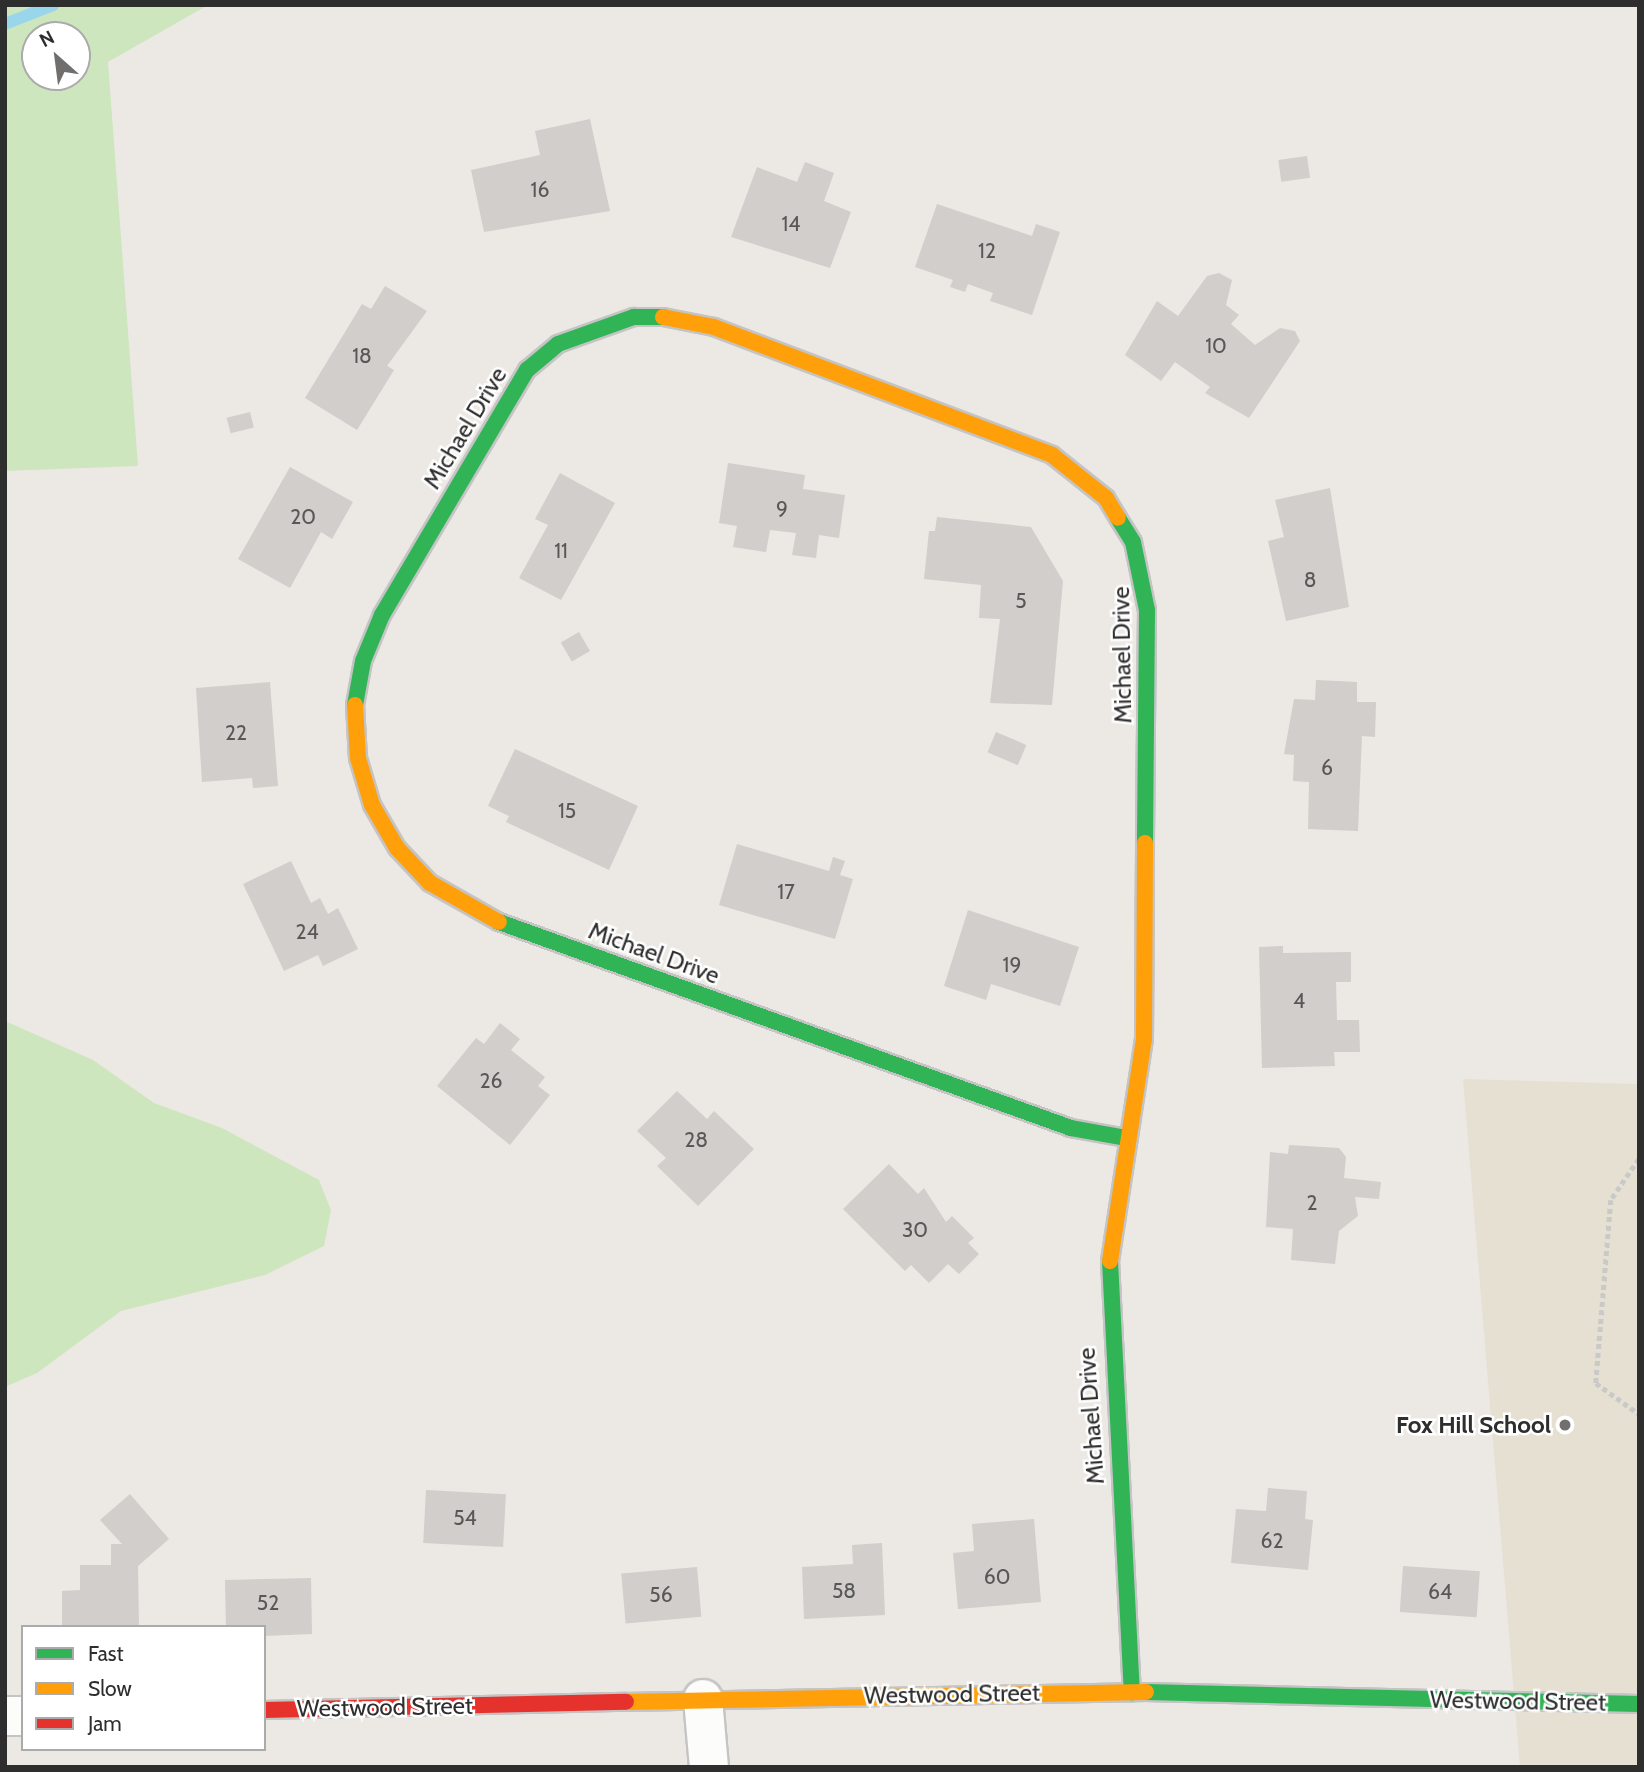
<!DOCTYPE html>
<style>
body{margin:0}
#map{position:relative;width:1644px;height:1772px;overflow:hidden;background:#ece8e4;font-family:Cabin,sans-serif}
div>[style]{position:absolute}
.education>*{inset:0;background:#e6e0d3}
.green>*{inset:0;background:#cee6be}
.stream>*{height:12px;margin:-6px;padding:0 6px;transform-origin:6px;border-radius:6px;background:#99d6ec}
.building>*{inset:0;background:#d1cecb;transform-origin:0 0}
.path>*{height:4.5px;margin-top:-2.25px;transform-origin:0;background:repeating-linear-gradient(90deg,#c9c9c8 0 5px,transparent 0 8.5px)}
.roads{filter:drop-shadow(2px 0 #c5c4c5) drop-shadow(-2px 0 #c5c4c5) drop-shadow(0 2px #c5c4c5) drop-shadow(0 -2px #c5c4c5)}
.street>*{height:38px;margin:-19px;padding:0 19px;transform-origin:19px;border-radius:19px;background:#fcfcfb}
.fast>*{height:16px;margin:-8px;padding:0 8px;transform-origin:8px;border-radius:8px;background:#30b455}
.slow>*{height:16px;margin:-8px;padding:0 8px;transform-origin:8px;border-radius:8px;background:#ff9f0a}
.jam>*{height:16px;margin:-8px;padding:0 8px;transform-origin:8px;border-radius:8px;background:#e5322d}
.dots>*{width:19px;height:19px;translate:-50% -50%;box-sizing:border-box;border:4px solid #fff;border-radius:50%}
span{translate:-50% -50%;white-space:nowrap;text-align:center;line-height:1.15;-webkit-text-stroke:5px #fff;paint-order:stroke}
.number-label{font-size:21px;color:#585857}
.number-label span{-webkit-text-stroke-width:0}
.street-label{font-size:24px;color:#2e2e2e}
.poi-label{font-size:24px;color:#2e2e2e;font-weight:700}
.right{translate:-100% -50%;text-align:right}
.frame{position:absolute;inset:0;border:7px solid #2e2e2e;pointer-events:none}
.legend{position:absolute;left:21px;top:1625px;width:245px;height:126px;box-sizing:border-box;background:#fff;border:2px solid #ababab;margin:0;padding:9px 12px;list-style:none;font-size:21px;color:#2e2e2e}
.legend li{display:flex;align-items:center;gap:14px;height:35px}
.legend b{width:35px;border:2px solid #ababab}
.north{position:absolute;left:21px;top:21px;width:70px;height:70px;box-sizing:border-box;background:#fff;border:2px solid #ababab;border-radius:50%;rotate:332deg;font-size:19px;font-weight:700;line-height:28px;text-align:center;color:#2e2e2e}
.north::after{content:'';display:block;margin:auto;width:24px;height:32px;background:#706f6e;clip-path:polygon(50% 0,100% 100%,50% 72%,0 100%)}
</style>
<div id="map">
<div class="education">
<div style="clip-path:polygon(1463px 1079px,1639px 1084px,1639px 1767px,1520px 1767px)"></div>
</div>
<div class="green">
<div style="clip-path:polygon(evenodd,5px 5px,208px 5px,108px 62px,138px 466px,5px 471px,5px 5px,35px 35px,77px 35px,77px 77px,35px 77px,35px 35px)"></div>
<div style="clip-path:polygon(5px 1021px,93px 1060px,154px 1103px,222px 1128px,319px 1180px,331px 1210px,324px 1246px,265px 1275px,121px 1311px,37px 1373px,5px 1387px)"></div>
</div>
<div class="stream">
<div style="left:5px;top:24px;width:52px;rotate:-21.6deg"></div>
</div>
<div class="building">
<div style="clip-path:polygon(590px 119px,610px 211px,484px 232px,471px 170px,540px 155px,535px 131px)"></div>
<div style="left:1307px;top:156px;width:22px;height:29px;rotate:82deg"></div>
<div style="clip-path:polygon(805px 162px,834px 173px,824px 201px,851px 212px,830px 268px,731px 237px,757px 167px,797px 182px)"></div>
<div style="clip-path:polygon(937px 204px,1032px 236px,1036px 224px,1060px 232px,1032px 315px,990px 301px,993px 293px,968px 284px,965px 292px,950px 287px,953px 280px,915px 267px)"></div>
<div style="clip-path:polygon(1219px 273px,1232px 280px,1226px 305px,1239px 315px,1231px 324px,1255px 345px,1280px 328px,1295px 331px,1300px 341px,1249px 418px,1205px 393px,1210px 387px,1175px 362px,1161px 381px,1125px 355px,1157px 301px,1178px 316px,1207px 276px)"></div>
<div style="clip-path:polygon(385px 286px,427px 311px,387px 366px,394px 370px,357px 430px,305px 398px,362px 304px,371px 309px)"></div>
<div style="left:250px;top:412px;width:16px;height:24px;rotate:76deg"></div>
<div style="clip-path:polygon(728px 463px,805px 475px,803px 489px,845px 495px,839px 538px,819px 535px,816px 558px,792px 555px,796px 533px,770px 530px,766px 552px,733px 547px,737px 526px,719px 523px)"></div>
<div style="clip-path:polygon(290px 467px,353px 502px,332px 539px,321px 532px,290px 588px,238px 559px)"></div>
<div style="clip-path:polygon(560px 473px,615px 503px,561px 600px,519px 578px,548px 525px,535px 519px)"></div>
<div style="clip-path:polygon(1330px 488px,1349px 607px,1286px 621px,1268px 541px,1284px 537px,1275px 500px)"></div>
<div style="clip-path:polygon(937px 517px,1031px 527px,1063px 581px,1052px 705px,990px 703px,1000px 619px,979px 618px,981px 585px,924px 579px,929px 531px,935px 531px)"></div>
<div style="left:579px;top:632px;width:22px;height:21px;rotate:60deg"></div>
<div style="clip-path:polygon(1316px 680px,1357px 682px,1357px 702px,1376px 702px,1375px 737px,1362px 736px,1358px 831px,1308px 829px,1309px 782px,1293px 781px,1294px 755px,1284px 754px,1294px 699px,1315px 700px)"></div>
<div style="clip-path:polygon(270px 682px,278px 786px,253px 788px,252px 778px,202px 782px,196px 688px)"></div>
<div style="left:996px;top:732px;width:33px;height:22px;rotate:23deg"></div>
<div style="clip-path:polygon(515px 749px,638px 806px,609px 870px,506px 822px,509px 816px,488px 806px)"></div>
<div style="clip-path:polygon(737px 844px,829px 871px,833px 857px,845px 861px,840px 875px,853px 879px,835px 939px,719px 905px)"></div>
<div style="clip-path:polygon(291px 861px,311px 903px,320px 898px,328px 914px,338px 908px,358px 949px,323px 966px,318px 955px,284px 971px,243px 884px)"></div>
<div style="clip-path:polygon(968px 910px,1079px 947px,1060px 1006px,991px 984px,986px 1000px,944px 986px)"></div>
<div style="clip-path:polygon(1283px 946px,1283px 953px,1351px 952px,1351px 982px,1336px 982px,1337px 1020px,1359px 1020px,1360px 1052px,1334px 1052px,1335px 1066px,1262px 1068px,1259px 947px)"></div>
<div style="clip-path:polygon(500px 1023px,520px 1039px,511px 1050px,545px 1077px,538px 1086px,550px 1095px,510px 1145px,437px 1086px,476px 1038px,484px 1044px)"></div>
<div style="clip-path:polygon(677px 1091px,707px 1119px,714px 1111px,754px 1149px,698px 1206px,657px 1166px,666px 1158px,637px 1131px)"></div>
<div style="clip-path:polygon(1289px 1145px,1339px 1148px,1346px 1157px,1344px 1178px,1381px 1182px,1379px 1199px,1355px 1197px,1358px 1216px,1339px 1231px,1335px 1264px,1291px 1260px,1293px 1229px,1266px 1227px,1270px 1152px,1288px 1154px)"></div>
<div style="clip-path:polygon(889px 1164px,918px 1194px,924px 1188px,946px 1222px,952px 1216px,974px 1238px,968px 1243px,979px 1254px,959px 1274px,948px 1264px,929px 1283px,911px 1265px,905px 1271px,843px 1209px)"></div>
<div style="clip-path:polygon(1268px 1488px,1307px 1491px,1305px 1519px,1313px 1520px,1308px 1570px,1231px 1563px,1236px 1509px,1266px 1511px)"></div>
<div style="left:426px;top:1490px;width:80px;height:53px;rotate:3deg"></div>
<div style="clip-path:polygon(130px 1494px,169px 1539px,138px 1566px,139px 1627px,62px 1627px,62px 1591px,80px 1590px,80px 1565px,111px 1565px,111px 1544px,122px 1544px,100px 1520px)"></div>
<div style="clip-path:polygon(1034px 1519px,1041px 1602px,958px 1609px,953px 1553px,974px 1551px,972px 1524px)"></div>
<div style="clip-path:polygon(882px 1543px,885px 1615px,804px 1619px,802px 1567px,853px 1564px,852px 1545px)"></div>
<div style="left:1403px;top:1566px;width:77px;height:46px;rotate:4deg"></div>
<div style="left:697px;top:1567px;width:50px;height:76px;rotate:85deg"></div>
<div style="clip-path:polygon(311px 1578px,312px 1634px,264px 1636px,264px 1627px,226px 1627px,225px 1580px)"></div>
</div>
<div class="path">
<div style="left:1639px;top:1159px;width:50px;rotate:124.3deg"></div>
<div style="left:1611px;top:1200px;width:184px;rotate:94.7deg"></div>
<div style="left:1596px;top:1383px;width:53px;rotate:35.8deg"></div>
</div>
<div class="roads">
<div class="street">
<div style="left:703px;top:1699px;width:68px;rotate:85deg"></div>
<div style="left:5px;top:1716px;width:18px"></div>
</div>
<div class="fast">
<div style="left:1118px;top:518px;width:28px;rotate:58deg"></div>
<div style="left:1133px;top:542px;width:69px;rotate:78.4deg"></div>
<div style="left:1147px;top:610px;width:233px;rotate:90.5deg"></div>
<div style="left:355px;top:705px;width:45px;rotate:-79.7deg"></div>
<div style="left:363px;top:661px;width:50px;rotate:-67.6deg"></div>
<div style="left:382px;top:615px;width:285px;rotate:-59.4deg"></div>
<div style="left:527px;top:370px;width:40px;rotate:-40deg"></div>
<div style="left:558px;top:344px;width:81px;rotate:-19.6deg"></div>
<div style="left:634px;top:317px;width:29px"></div>
<div style="left:499px;top:922px;width:608px;rotate:19.81deg"></div>
<div style="left:1071px;top:1128px;width:56px;rotate:10.3deg"></div>
<div style="left:1110px;top:1261px;width:432px;rotate:87.1deg"></div>
<div style="left:1146px;top:1692px;width:493px;rotate:1.4deg"></div>
</div>
<div class="slow">
<div style="left:663px;top:317px;width:52px;rotate:11.1deg"></div>
<div style="left:714px;top:327px;width:361px;rotate:20.7deg"></div>
<div style="left:1052px;top:455px;width:69px;rotate:38.5deg"></div>
<div style="left:1106px;top:498px;width:23px;rotate:59deg"></div>
<div style="left:355px;top:705px;width:53px;rotate:86.8deg"></div>
<div style="left:358px;top:758px;width:49px;rotate:73.4deg"></div>
<div style="left:372px;top:805px;width:50px;rotate:59.8deg"></div>
<div style="left:397px;top:848px;width:48px;rotate:46.7deg"></div>
<div style="left:430px;top:883px;width:79px;rotate:29.5deg"></div>
<div style="left:1110px;top:1261px;width:225px;rotate:-81.3deg"></div>
<div style="left:1144px;top:1039px;width:196px;rotate:-89.7deg"></div>
<div style="left:626px;top:1702px;width:520px;rotate:-1.1deg"></div>
</div>
<div class="jam">
<div style="left:264px;top:1710px;width:362px;rotate:-1.3deg"></div>
</div>
</div>
<div class="dots">
<div style="left:1565px;top:1425px;background:#706f6e"></div>
</div>
<div class="number-label">
<span style="left:540px;top:190px">16</span>
<span style="left:791px;top:224px">14</span>
<span style="left:987px;top:251px">12</span>
<span style="left:1216px;top:346px">10</span>
<span style="left:362px;top:356px">18</span>
<span style="left:782px;top:509px">9</span>
<span style="left:303px;top:517px">20</span>
<span style="left:561px;top:551px">11</span>
<span style="left:1310px;top:580px">8</span>
<span style="left:1021px;top:601px">5</span>
<span style="left:236px;top:733px">22</span>
<span style="left:1327px;top:768px">6</span>
<span style="left:567px;top:811px">15</span>
<span style="left:786px;top:892px">17</span>
<span style="left:307px;top:932px">24</span>
<span style="left:1012px;top:965px">19</span>
<span style="left:1299px;top:1001px">4</span>
<span style="left:491px;top:1081px">26</span>
<span style="left:696px;top:1140px">28</span>
<span style="left:1312px;top:1203px">2</span>
<span style="left:915px;top:1230px">30</span>
<span style="left:465px;top:1518px">54</span>
<span style="left:1272px;top:1541px">62</span>
<span style="left:997px;top:1577px">60</span>
<span style="left:844px;top:1591px">58</span>
<span style="left:1440px;top:1592px">64</span>
<span style="left:661px;top:1595px">56</span>
<span style="left:268px;top:1603px">52</span>
</div>
<div class="street-label">
<span style="left:465px;top:428px;rotate:-59deg">Michael Drive</span>
<span style="left:1122px;top:655px;rotate:-91deg">Michael Drive</span>
<span style="left:654px;top:953px;rotate:20deg">Michael Drive</span>
<span style="left:1091px;top:1416px;rotate:-94deg">Michael Drive</span>
<span style="left:952px;top:1694px;rotate:-1deg">Westwood Street</span>
<span style="left:1518px;top:1701px;rotate:1deg">Westwood Street</span>
<span style="left:385px;top:1707px;rotate:-1deg">Westwood Street</span>
</div>
<div class="poi-label">
<span class="right" style="left:1551px;top:1425px">Fox Hill School</span>
</div>
<div class="frame"></div>
<ul class="legend">
<li><b style="height:9px;background:#30b455"></b>Fast</li>
<li><b style="height:9px;background:#ff9f0a"></b>Slow</li>
<li><b style="height:9px;background:#e5322d"></b>Jam</li>
</ul>
<div class="north">N</div>
</div>
